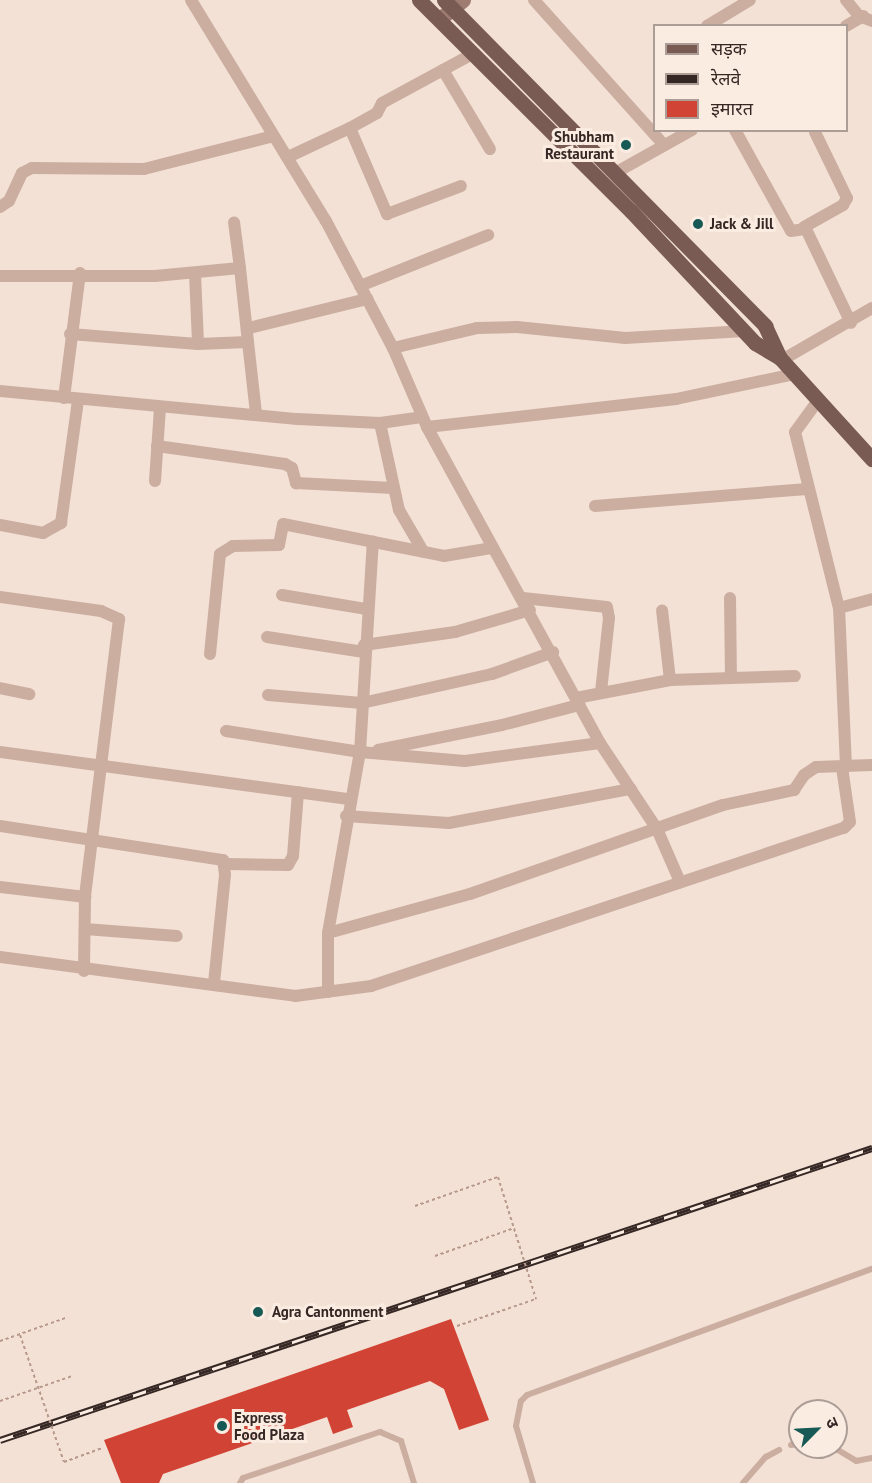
<!DOCTYPE html>
<meta charset="utf-8">
<style>
body{margin:0}
#map{position:relative;width:872px;height:1483px;overflow:hidden;background:#f3e1d6;font-family:"PT Sans","Noto Sans Devanagari",sans-serif}
div>[style]{position:absolute}
.building>*{inset:0;background:#d14435}
.path>*{height:2px;margin-top:-1px;transform-origin:0;background:repeating-linear-gradient(90deg,#b8988b 0 3px,transparent 0 6px)}
.lane>*{height:6px;margin:-3px;padding:0 3px;transform-origin:3px;border-radius:3px;background:#ccaea1}
.street>*{height:12px;margin:-6px;padding:0 6px;transform-origin:6px;border-radius:6px;background:#ccaea1}
.secondary>*{height:15px;margin:-7.5px;padding:0 7.5px;transform-origin:7.5px;border-radius:7.5px;background:#9f7c72}
.primary>*{height:15px;margin:-7.5px;padding:0 7.5px;transform-origin:7.5px;border-radius:7.5px;background:#795b54}
.rail>*{height:7px;margin-top:-3.5px;transform-origin:0;background:repeating-linear-gradient(90deg,#fbece2 0 14px,#352724 0 28px);box-sizing:border-box;border-block:2px solid #352724}
.path-bridge>*{height:2px;margin-top:-1px;transform-origin:0;background:repeating-linear-gradient(90deg,#b8988b 0 3px,transparent 0 6px)}
.dots>*{width:16px;height:16px;translate:-50% -50%;box-sizing:border-box;border:3px solid #fbece2;border-radius:50%}
span{translate:-50% -50%;white-space:nowrap;text-align:center;line-height:1.15;-webkit-text-stroke:6px #fbece2;paint-order:stroke}
.poi-label{font-size:15px;color:#352724;font-weight:700}
.right{translate:-100% -50%;text-align:right}
.left{translate:0 -50%;text-align:left}
.legend{position:absolute;left:653px;top:24px;width:195px;height:108px;box-sizing:border-box;background:#fbece2;border:2px solid #ac9d96;margin:0;padding:8px 10px;list-style:none;font-size:18px;color:#352724}
.legend li{display:flex;align-items:center;gap:12px;height:30px}
.legend b{width:30px;border:2px solid #ac9d96}
.north{position:absolute;left:788px;top:1399px;width:60px;height:60px;box-sizing:border-box;background:#fbece2;border:2px solid #ac9d96;border-radius:50%;rotate:66deg;font-size:16px;font-weight:700;line-height:24px;text-align:center;color:#352724}
.north::after{content:'';display:block;margin:auto;width:21px;height:27px;background:#175a55;clip-path:polygon(50% 0,100% 100%,50% 72%,0 100%)}
</style>
<div id="map">
<div class="building">
<div style="clip-path:polygon(451px 1319px,489px 1420px,459px 1430px,444px 1389px,430px 1381px,347px 1410px,353px 1427px,333px 1434px,327px 1417px,163px 1474px,159px 1483px,121px 1483px,104px 1440px)"></div>
</div>
<div class="path">
<div style="left:415px;top:1206px;width:88px;rotate:-19.3deg"></div>
<div style="left:435px;top:1256px;width:84px;rotate:-19.5deg"></div>
<div style="left:457px;top:1326px;width:83px;rotate:-18.9deg"></div>
<div style="left:0;top:1341px;width:72px;rotate:-19.4deg"></div>
<div style="left:0;top:1401px;width:76px;rotate:-19.1deg"></div>
<div style="left:64px;top:1462px;width:40px;rotate:-20.2deg"></div>
</div>
<div class="lane">
<div style="left:791px;top:1445px;width:9px;rotate:-6deg"></div>
<div style="left:833px;top:1447px;width:27px;rotate:31deg"></div>
<div style="left:856px;top:1461px;width:16px;rotate:-11deg"></div>
<div style="left:240px;top:1483px;width:6px;rotate:-59deg"></div>
<div style="left:243px;top:1478px;width:145px;rotate:-18.6deg"></div>
<div style="left:380px;top:1432px;width:23px;rotate:23deg"></div>
<div style="left:401px;top:1441px;width:44px;rotate:72.8deg"></div>
<div style="left:533px;top:1483px;width:59px;rotate:-106.6deg"></div>
<div style="left:516px;top:1426px;width:25px;rotate:-79deg"></div>
<div style="left:521px;top:1401px;width:8px;rotate:-45deg"></div>
<div style="left:527px;top:1395px;width:367px;rotate:-20.1deg"></div>
<div style="left:743px;top:1483px;width:35px;rotate:-49deg"></div>
<div style="left:766px;top:1457px;width:15px;rotate:-28deg"></div>
</div>
<div class="street">
<div style="left:191px;top:0;width:259px;rotate:58.6deg"></div>
<div style="left:326px;top:221px;width:144px;rotate:62.2deg"></div>
<div style="left:393px;top:348px;width:86px;rotate:66.7deg"></div>
<div style="left:427px;top:427px;width:360px;rotate:61.3deg"></div>
<div style="left:600px;top:743px;width:103px;rotate:56.5deg"></div>
<div style="left:657px;top:829px;width:58px;rotate:66.5deg"></div>
<div style="left:534px;top:0;width:195px;rotate:48.1deg"></div>
<div style="left:846px;top:0;width:21px;rotate:51deg"></div>
<div style="left:859px;top:16px;width:14px;rotate:21deg"></div>
<div style="left:707px;top:26px;width:50px;rotate:-31.2deg"></div>
<div style="left:846px;top:26px;width:20px;rotate:-30deg"></div>
<div style="left:443px;top:70px;width:92px;rotate:59.3deg"></div>
<div style="left:350px;top:128px;width:31px;rotate:-29deg"></div>
<div style="left:377px;top:113px;width:11px;rotate:-63deg"></div>
<div style="left:382px;top:103px;width:105px;rotate:-28.5deg"></div>
<div style="left:735px;top:130px;width:115px;rotate:61deg"></div>
<div style="left:791px;top:231px;width:15px;rotate:-8deg"></div>
<div style="left:806px;top:229px;width:104px;rotate:64.4deg"></div>
<div style="left:288px;top:157px;width:68px;rotate:-25.1deg"></div>
<div style="left:350px;top:128px;width:94px;rotate:66.7deg"></div>
<div style="left:387px;top:214px;width:79px;rotate:-20.7deg"></div>
<div style="left:615px;top:173px;width:88px;rotate:-29.2deg"></div>
<div style="left:0;top:207px;width:11px;rotate:-34deg"></div>
<div style="left:9px;top:201px;width:31px;rotate:-65deg"></div>
<div style="left:22px;top:173px;width:11px;rotate:-27deg"></div>
<div style="left:32px;top:168px;width:112px;rotate:0.5deg"></div>
<div style="left:144px;top:169px;width:133px;rotate:-14.3deg"></div>
<div style="left:804px;top:227px;width:45px;rotate:-29.4deg"></div>
<div style="left:843px;top:205px;width:8px;rotate:-60deg"></div>
<div style="left:847px;top:198px;width:73px;rotate:-115.9deg"></div>
<div style="left:195px;top:274px;width:70px;rotate:87.5deg"></div>
<div style="left:198px;top:344px;width:50px;rotate:-2.3deg"></div>
<div style="left:248px;top:342px;width:74px;rotate:-96.2deg"></div>
<div style="left:0;top:276px;width:155px"></div>
<div style="left:155px;top:276px;width:85px;rotate:-5.4deg"></div>
<div style="left:240px;top:268px;width:46px;rotate:-97.4deg"></div>
<div style="left:360px;top:286px;width:138px;rotate:-21.7deg"></div>
<div style="left:249px;top:328px;width:122px;rotate:-13.8deg"></div>
<div style="left:70px;top:334px;width:128px;rotate:4.5deg"></div>
<div style="left:248px;top:342px;width:71px;rotate:83.6deg"></div>
<div style="left:393px;top:348px;width:86px;rotate:-13.4deg"></div>
<div style="left:477px;top:328px;width:40px;rotate:-1.4deg"></div>
<div style="left:517px;top:327px;width:109px;rotate:5.8deg"></div>
<div style="left:625px;top:338px;width:120px;rotate:-3.3deg"></div>
<div style="left:782px;top:360px;width:104px;rotate:-30deg"></div>
<div style="left:0;top:391px;width:299px;rotate:5.4deg"></div>
<div style="left:298px;top:419px;width:82px;rotate:2.8deg"></div>
<div style="left:380px;top:423px;width:42px;rotate:-8.1deg"></div>
<div style="left:64px;top:398px;width:126px;rotate:-82.7deg"></div>
<div style="left:819px;top:399px;width:41px;rotate:126deg"></div>
<div style="left:795px;top:432px;width:181px;rotate:76deg"></div>
<div style="left:380px;top:423px;width:89px;rotate:77.7deg"></div>
<div style="left:399px;top:510px;width:48px;rotate:59.7deg"></div>
<div style="left:427px;top:427px;width:251px;rotate:-6.4deg"></div>
<div style="left:676px;top:399px;width:122px;rotate:-11.9deg"></div>
<div style="left:157px;top:446px;width:129px;rotate:8deg"></div>
<div style="left:285px;top:464px;width:8px;rotate:30deg"></div>
<div style="left:292px;top:468px;width:16px;rotate:75deg"></div>
<div style="left:296px;top:483px;width:97px;rotate:3deg"></div>
<div style="left:155px;top:481px;width:74px;rotate:-86.1deg"></div>
<div style="left:595px;top:506px;width:213px;rotate:-4.6deg"></div>
<div style="left:0;top:525px;width:44px;rotate:10.5deg"></div>
<div style="left:43px;top:533px;width:21px;rotate:-29deg"></div>
<div style="left:61px;top:523px;width:124px;rotate:-82.1deg"></div>
<div style="left:282px;top:595px;width:86px;rotate:9.4deg"></div>
<div style="left:0;top:597px;width:102px;rotate:7.9deg"></div>
<div style="left:101px;top:611px;width:20px;rotate:24deg"></div>
<div style="left:119px;top:619px;width:280px;rotate:97deg"></div>
<div style="left:85px;top:897px;width:74px;rotate:90.8deg"></div>
<div style="left:523px;top:598px;width:84px;rotate:6.1deg"></div>
<div style="left:607px;top:607px;width:11px;rotate:80deg"></div>
<div style="left:609px;top:618px;width:74px;rotate:96.2deg"></div>
<div style="left:730px;top:598px;width:80px;rotate:89.3deg"></div>
<div style="left:267px;top:637px;width:98px;rotate:8.8deg"></div>
<div style="left:364px;top:645px;width:92px;rotate:-8.1deg"></div>
<div style="left:455px;top:632px;width:78px;rotate:-16.3deg"></div>
<div style="left:210px;top:654px;width:100px;rotate:-84.3deg"></div>
<div style="left:220px;top:554px;width:15px;rotate:-32deg"></div>
<div style="left:233px;top:546px;width:46px;rotate:-1.2deg"></div>
<div style="left:279px;top:545px;width:21px;rotate:-79deg"></div>
<div style="left:283px;top:524px;width:164px;rotate:11.2deg"></div>
<div style="left:444px;top:556px;width:49px;rotate:-9.5deg"></div>
<div style="left:670px;top:680px;width:125px;rotate:-1.8deg"></div>
<div style="left:0;top:688px;width:30px;rotate:12deg"></div>
<div style="left:268px;top:695px;width:94px;rotate:4.9deg"></div>
<div style="left:362px;top:703px;width:133px;rotate:-12.6deg"></div>
<div style="left:492px;top:674px;width:65px;rotate:-19.8deg"></div>
<div style="left:576px;top:698px;width:96px;rotate:-10.8deg"></div>
<div style="left:670px;top:680px;width:70px;rotate:-96.5deg"></div>
<div style="left:226px;top:731px;width:136px;rotate:8.9deg"></div>
<div style="left:360px;top:752px;width:105px;rotate:4.9deg"></div>
<div style="left:465px;top:761px;width:136px;rotate:-7.6deg"></div>
<div style="left:378px;top:750px;width:126px;rotate:-11.4deg"></div>
<div style="left:502px;top:725px;width:80px;rotate:-14.6deg"></div>
<div style="left:0;top:752px;width:352px;rotate:7.7deg"></div>
<div style="left:846px;top:767px;width:159px;rotate:-92.5deg"></div>
<div style="left:839px;top:608px;width:34px;rotate:-15deg"></div>
<div style="left:346px;top:816px;width:103px;rotate:3.9deg"></div>
<div style="left:449px;top:823px;width:185px;rotate:-10.6deg"></div>
<div style="left:0;top:826px;width:226px;rotate:8.7deg"></div>
<div style="left:223px;top:860px;width:15px;rotate:82deg"></div>
<div style="left:225px;top:875px;width:110px;rotate:95.8deg"></div>
<div style="left:225px;top:864px;width:63px;rotate:0.9deg"></div>
<div style="left:288px;top:865px;width:10px;rotate:-61deg"></div>
<div style="left:293px;top:856px;width:64px;rotate:-85.5deg"></div>
<div style="left:0;top:887px;width:86px;rotate:6.7deg"></div>
<div style="left:85px;top:929px;width:92px;rotate:4.4deg"></div>
<div style="left:328px;top:933px;width:147px;rotate:-15.4deg"></div>
<div style="left:470px;top:894px;width:268px;rotate:-19.4deg"></div>
<div style="left:723px;top:805px;width:73px;rotate:-11.9deg"></div>
<div style="left:794px;top:790px;width:18px;rotate:-56deg"></div>
<div style="left:804px;top:775px;width:14px;rotate:-34deg"></div>
<div style="left:816px;top:767px;width:56px;rotate:-2deg"></div>
<div style="left:0;top:957px;width:298px;rotate:7.5deg"></div>
<div style="left:295px;top:996px;width:77px;rotate:-7.5deg"></div>
<div style="left:371px;top:986px;width:499px;rotate:-18.5deg"></div>
<div style="left:844px;top:828px;width:8px;rotate:-45deg"></div>
<div style="left:850px;top:822px;width:56px;rotate:-98.3deg"></div>
<div style="left:328px;top:992px;width:59px;rotate:-90deg"></div>
<div style="left:328px;top:933px;width:184px;rotate:-80deg"></div>
<div style="left:360px;top:752px;width:211px;rotate:-86.5deg"></div>
</div>
<div class="secondary">
<div style="left:442px;top:17px;width:27px;rotate:-39deg"></div>
</div>
<div class="primary">
<div style="left:419px;top:0;width:299px;rotate:44.9deg"></div>
<div style="left:631px;top:211px;width:181px;rotate:46.8deg"></div>
<div style="left:755px;top:343px;width:29px;rotate:31deg"></div>
<div style="left:780px;top:358px;width:137px;rotate:47.7deg"></div>
<div style="left:444px;top:0;width:458px;rotate:45.4deg"></div>
<div style="left:765px;top:326px;width:35px;rotate:65deg"></div>
</div>
<div class="rail">
<div style="left:0;top:1440px;width:920px;rotate:-18.51deg"></div>
</div>
<div class="path-bridge">
<div style="left:498px;top:1177px;width:128px;rotate:72.7deg"></div>
<div style="left:20px;top:1335px;width:134px;rotate:70.9deg"></div>
</div>
<div class="dots">
<div style="left:626px;top:145px;background:#175a55"></div>
<div style="left:698px;top:224px;background:#175a55"></div>
<div style="left:258px;top:1312px;background:#175a55"></div>
<div style="left:222px;top:1426px;background:#175a55"></div>
</div>
<div class="poi-label">
<span class="right" style="left:614px;top:145px">Shubham<br>Restaurant</span>
<span class="left" style="left:710px;top:224px">Jack &amp; Jill</span>
<span class="left" style="left:272px;top:1312px">Agra Cantonment</span>
<span class="left" style="left:234px;top:1426px">Express<br>Food Plaza</span>
</div>
<ul class="legend">
<li><b style="height:8px;background:#795b54"></b>सड़क</li>
<li><b style="height:8px;background:#352724"></b>रेलवे</li>
<li><b style="height:16px;background:#d14435"></b>इमारत</li>
</ul>
<div class="north">उ</div>
</div>
